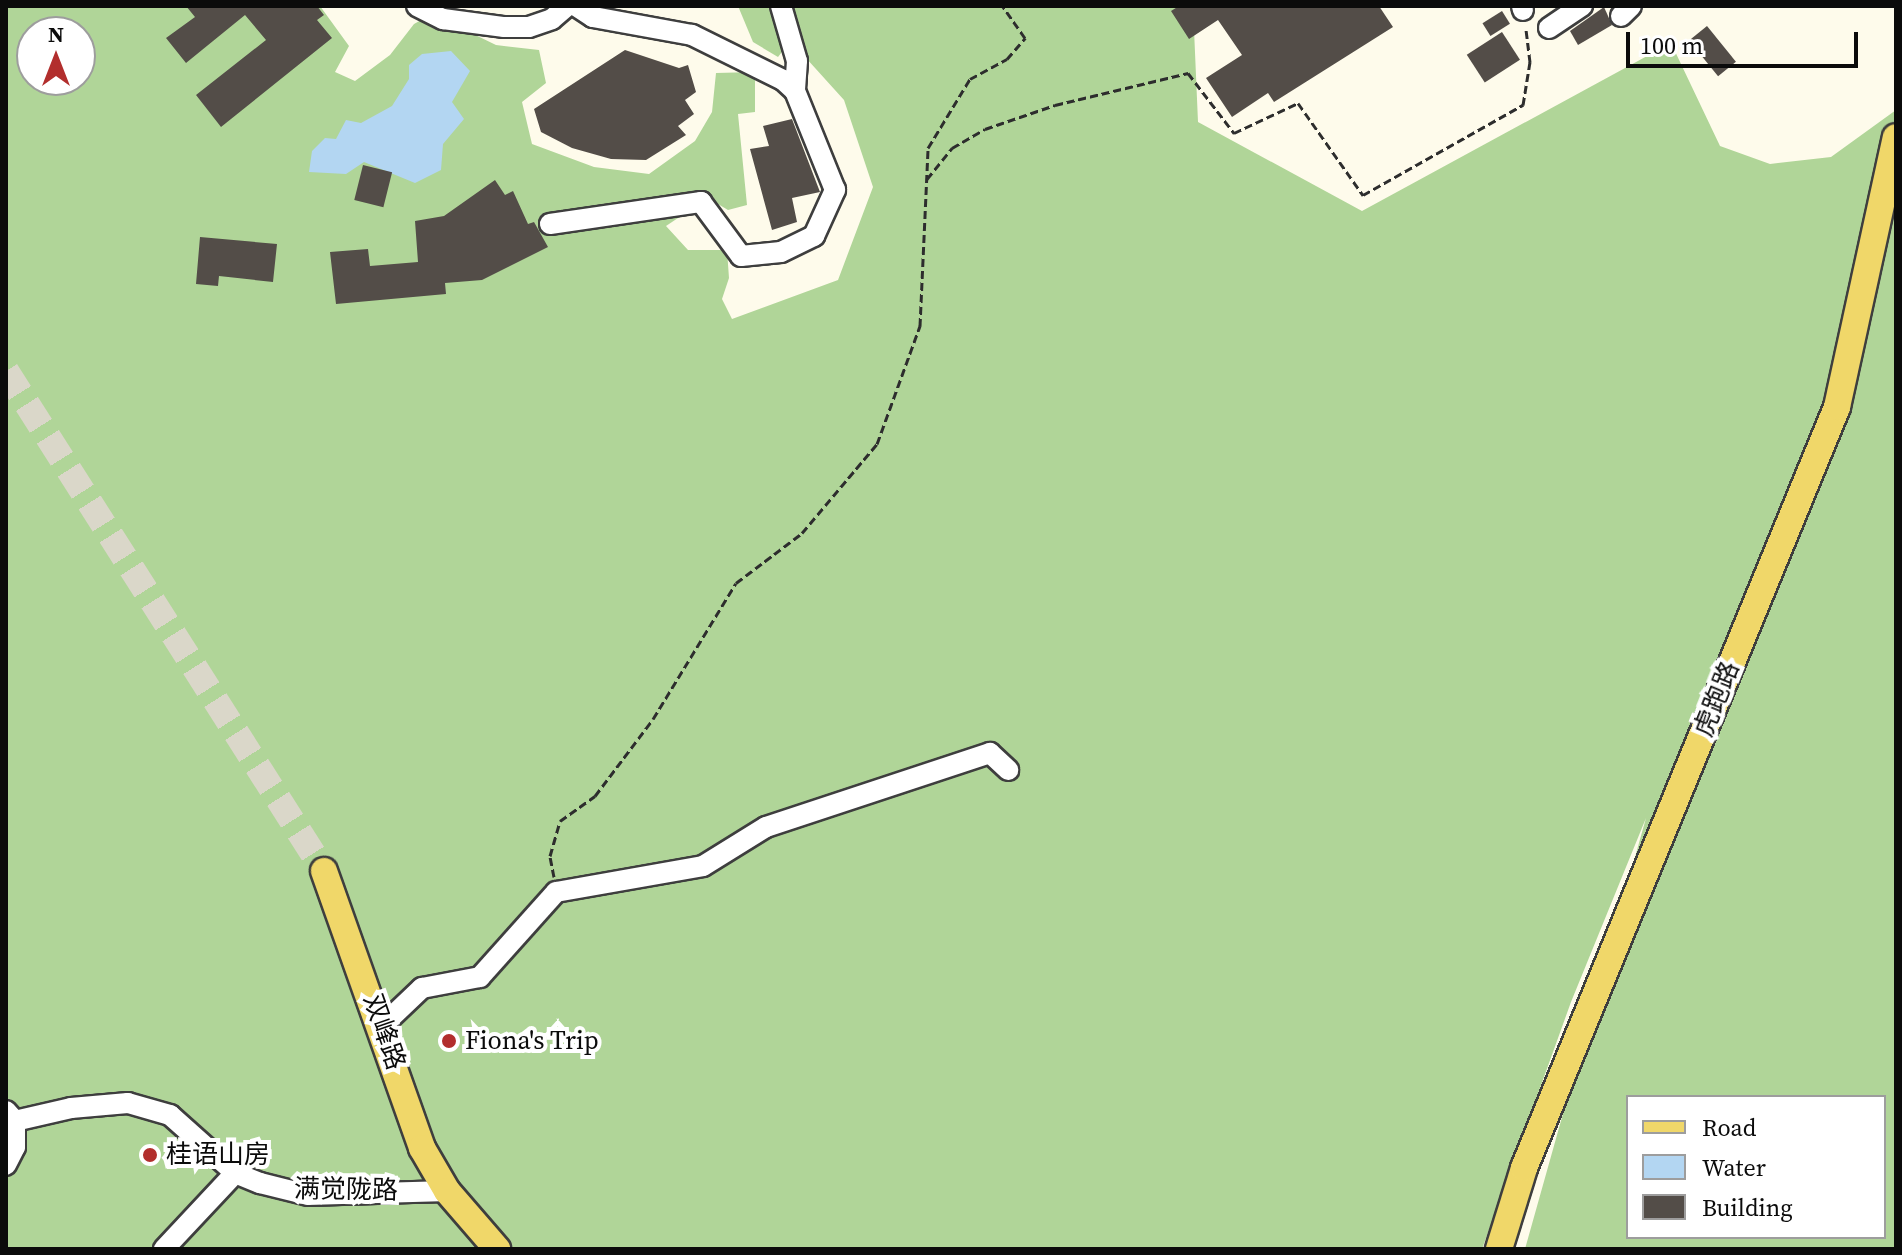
<!DOCTYPE html>
<meta charset="utf-8">
<style>
body{margin:0}
#map{position:relative;width:1902px;height:1255px;overflow:hidden;background:#fefbeb;font-family:"Source Serif 4","Noto Sans SC",serif}
div>[style]{position:absolute}
.forest>*{inset:0;background:#b0d598}
.water>*{inset:0;background:#b3d6f2}
.building>*{inset:0;background:#534d48;transform-origin:0 0}
.major-tunnel>*{height:26px;margin-top:-13px;transform-origin:0;background:repeating-linear-gradient(90deg,#dad7c9 0 26px,transparent 0 39px)}
.path>*{height:3px;margin-top:-1.5px;transform-origin:0;background:repeating-linear-gradient(90deg,#2d2d2d 0 8px,transparent 0 12px)}
.roads{filter:drop-shadow(2px 0 #3e3e3e) drop-shadow(-2px 0 #3e3e3e) drop-shadow(0 2px #3e3e3e) drop-shadow(0 -2px #3e3e3e)}
.minor>*{height:20px;margin:-10px;padding:0 10px;transform-origin:10px;border-radius:10px;background:#fff}
.major>*{height:26px;margin:-13px;padding:0 13px;transform-origin:13px;border-radius:13px;background:#f0d769}
.dots>*{width:22px;height:22px;translate:-50% -50%;box-sizing:border-box;border:4px solid #fff;border-radius:50%}
span{translate:-50% -50%;white-space:nowrap;text-align:center;line-height:1.15;-webkit-text-stroke:8px #fff;paint-order:stroke}
.street-label{font-size:26px;color:#0b0b0b}
.poi-label{font-size:26px;color:#0b0b0b}
.left{translate:0 -50%;text-align:left}
.frame{position:absolute;inset:0;border:8px solid #0b0b0b;pointer-events:none}
.legend{position:absolute;left:1626px;top:1095px;width:260px;height:144px;box-sizing:border-box;background:#fff;border:2px solid #9d9d9d;margin:0;padding:10px 14px;list-style:none;font-size:24px;color:#0b0b0b}
.legend li{display:flex;align-items:center;gap:16px;height:40px}
.legend b{width:40px;border:2px solid #9d9d9d}
.north{position:absolute;left:16px;top:16px;width:80px;height:80px;box-sizing:border-box;background:#fff;border:2px solid #9d9d9d;border-radius:50%;rotate:0deg;font-size:22px;font-weight:700;line-height:32px;text-align:center;color:#0b0b0b}
.north::after{content:'';display:block;margin:auto;width:28px;height:36px;background:#b22e2d;clip-path:polygon(50% 0,100% 100%,50% 72%,0 100%)}
.scale{position:absolute;left:1626px;top:32px;width:232px;height:36px;box-sizing:border-box;border:4px solid #0b0b0b;border-top:0;padding-left:10px;font-size:24px;line-height:28px;white-space:nowrap;color:#0b0b0b;-webkit-text-stroke:6px #fff;paint-order:stroke}
</style>
<div id="map">
<div class="forest">
<div style="clip-path:polygon(evenodd,6px 6px,320px 6px,349px 46px,335px 72px,355px 81px,390px 55px,414px 24px,432px 14px,496px 45px,539px 50px,546px 83px,522px 102px,532px 144px,594px 167px,649px 174px,695px 141px,712px 112px,716px 73px,755px 72px,755px 112px,738px 114px,747px 205px,728px 210px,708px 198px,666px 226px,688px 250px,727px 250px,729px 278px,722px 299px,732px 319px,838px 280px,873px 187px,844px 100px,806px 58px,791px 6px,1193px 6px,1198px 122px,1362px 211px,1671px 43px,1720px 146px,1770px 164px,1831px 157px,1896px 110px,1896px 1249px,1525px 1249px,1646px 818px,1571px 1002px,1482px 1249px,6px 1249px,6px 6px,32px 32px,80px 32px,80px 80px,32px 80px,32px 32px,6px 6px,1628px 1097px,1884px 1097px,1884px 1237px,1628px 1237px,1628px 1097px)"></div>
<div style="clip-path:polygon(738px 6px,771px 6px,785px 48px,778px 57px,753px 42px)"></div>
</div>
<div class="water">
<div style="clip-path:polygon(451px 51px,470px 71px,452px 102px,464px 119px,443px 144px,441px 170px,415px 183px,364px 162px,346px 174px,309px 172px,312px 151px,325px 138px,336px 139px,346px 120px,361px 123px,392px 106px,409px 79px,409px 65px,422px 54px)"></div>
</div>
<div class="building">
<div style="clip-path:polygon(186px 6px,317px 6px,324px 15px,317px 20px,332px 38px,221px 127px,196px 95px,266px 40px,245px 15px,186px 63px,166px 38px,195px 17px)"></div>
<div style="clip-path:polygon(1179px 6px,1379px 6px,1393px 27px,1274px 102px,1268px 93px,1232px 117px,1206px 78px,1242px 55px,1218px 20px,1189px 39px,1171px 11px)"></div>
<div style="clip-path:polygon(1604px 7px,1612px 25px,1578px 45px,1570px 31px)"></div>
<div style="left:1502px;top:11px;width:15px;height:23px;rotate:58deg"></div>
<div style="left:1707px;top:26px;width:46px;height:23px;rotate:51deg"></div>
<div style="left:1502px;top:32px;width:33px;height:42px;rotate:57deg"></div>
<div style="clip-path:polygon(625px 50px,679px 68px,688px 65px,696px 92px,685px 100px,694px 114px,678px 126px,686px 135px,646px 160px,611px 159px,572px 148px,541px 132px,534px 109px)"></div>
<div style="clip-path:polygon(792px 119px,820px 192px,792px 198px,797px 222px,772px 230px,750px 149px,769px 146px,763px 126px)"></div>
<div style="left:363px;top:165px;width:30px;height:36px;rotate:14deg"></div>
<div style="clip-path:polygon(495px 180px,505px 195px,513px 191px,528px 224px,534px 222px,548px 247px,482px 280px,445px 283px,446px 294px,336px 304px,330px 252px,368px 249px,370px 266px,418px 262px,415px 221px,444px 216px)"></div>
<div style="clip-path:polygon(200px 237px,277px 244px,273px 282px,219px 276px,218px 286px,196px 284px)"></div>
</div>
<div class="major-tunnel">
<div style="left:6px;top:371px;width:593px;rotate:57.54deg"></div>
</div>
<div class="path">
<div style="left:927px;top:179px;width:40px;rotate:-51deg"></div>
<div style="left:952px;top:148px;width:38px;rotate:-30deg"></div>
<div style="left:985px;top:129px;width:74px;rotate:-18.9deg"></div>
<div style="left:1055px;top:105px;width:137px;rotate:-13.5deg"></div>
<div style="left:1188px;top:73px;width:76px;rotate:52.5deg"></div>
<div style="left:1234px;top:133px;width:71px;rotate:-25.1deg"></div>
<div style="left:1298px;top:103px;width:113px;rotate:54.8deg"></div>
<div style="left:1363px;top:195px;width:184px;rotate:-29.4deg"></div>
<div style="left:1523px;top:105px;width:44px;rotate:-80.8deg"></div>
<div style="left:1530px;top:62px;width:34px;rotate:-97deg"></div>
<div style="left:554px;top:877px;width:21px;rotate:-101deg"></div>
<div style="left:550px;top:856px;width:36px;rotate:-74deg"></div>
<div style="left:560px;top:821px;width:43px;rotate:-35.5deg"></div>
<div style="left:595px;top:796px;width:96px;rotate:-53deg"></div>
<div style="left:653px;top:719px;width:159px;rotate:-58.6deg"></div>
<div style="left:736px;top:583px;width:83px;rotate:-37.1deg"></div>
<div style="left:802px;top:533px;width:116px;rotate:-49.9deg"></div>
<div style="left:877px;top:444px;width:126px;rotate:-70deg"></div>
<div style="left:920px;top:326px;width:178px;rotate:-87.4deg"></div>
<div style="left:928px;top:148px;width:81px;rotate:-58.7deg"></div>
<div style="left:970px;top:79px;width:42px;rotate:-28.4deg"></div>
<div style="left:1007px;top:59px;width:28px;rotate:-49deg"></div>
<div style="left:1025px;top:38px;width:39px;rotate:-125deg"></div>
</div>
<div class="roads">
<div class="minor">
<div style="left:417px;top:6px;width:29px;rotate:27deg"></div>
<div style="left:443px;top:19px;width:62px;rotate:7.5deg"></div>
<div style="left:504px;top:27px;width:25px"></div>
<div style="left:529px;top:27px;width:24px;rotate:-19deg"></div>
<div style="left:552px;top:19px;width:20px;rotate:-41deg"></div>
<div style="left:781px;top:6px;width:57px;rotate:73.8deg"></div>
<div style="left:797px;top:61px;width:30px;rotate:94deg"></div>
<div style="left:1522px;top:6px;width:4px;rotate:76deg"></div>
<div style="left:1621px;top:16px;width:14px;rotate:-45deg"></div>
<div style="left:1549px;top:28px;width:40px;rotate:-34deg"></div>
<div style="left:550px;top:224px;width:153px;rotate:-8.3deg"></div>
<div style="left:701px;top:202px;width:67px;rotate:53.5deg"></div>
<div style="left:741px;top:256px;width:40px;rotate:-5.7deg"></div>
<div style="left:781px;top:252px;width:37px;rotate:-26deg"></div>
<div style="left:814px;top:236px;width:51px;rotate:-65.5deg"></div>
<div style="left:835px;top:190px;width:107px;rotate:-112deg"></div>
<div style="left:795px;top:91px;width:16px;rotate:-137deg"></div>
<div style="left:783px;top:80px;width:102px;rotate:-153.7deg"></div>
<div style="left:692px;top:35px;width:101px;rotate:-169.7deg"></div>
<div style="left:593px;top:17px;width:20px;rotate:-147deg"></div>
<div style="left:383px;top:1025px;width:54px;rotate:-43.5deg"></div>
<div style="left:422px;top:988px;width:59px;rotate:-10.7deg"></div>
<div style="left:480px;top:977px;width:114px;rotate:-48.2deg"></div>
<div style="left:556px;top:892px;width:149px;rotate:-10deg"></div>
<div style="left:703px;top:866px;width:74px;rotate:-31.8deg"></div>
<div style="left:766px;top:827px;width:236px;rotate:-18.3deg"></div>
<div style="left:990px;top:753px;width:25px;rotate:43deg"></div>
<div style="left:6px;top:1111px;width:13px;rotate:48deg"></div>
<div style="left:15px;top:1121px;width:26px;rotate:90deg"></div>
<div style="left:15px;top:1147px;width:20px;rotate:117deg"></div>
<div style="left:6px;top:1123px;width:67px;rotate:-13deg"></div>
<div style="left:71px;top:1108px;width:57px;rotate:-5deg"></div>
<div style="left:128px;top:1103px;width:44px;rotate:15.9deg"></div>
<div style="left:170px;top:1115px;width:87px;rotate:41.7deg"></div>
<div style="left:235px;top:1173px;width:27px;rotate:22deg"></div>
<div style="left:260px;top:1183px;width:49px;rotate:14deg"></div>
<div style="left:308px;top:1195px;width:139px;rotate:-1.6deg"></div>
<div style="left:164px;top:1249px;width:104px;rotate:-46.9deg"></div>
</div>
<div class="major">
<div style="left:324px;top:871px;width:294px;rotate:70.5deg"></div>
<div style="left:422px;top:1148px;width:50px;rotate:59.8deg"></div>
<div style="left:447px;top:1191px;width:77px;rotate:49.2deg"></div>
<div style="left:1499px;top:1249px;width:85px;rotate:-72.8deg"></div>
<div style="left:1524px;top:1168px;width:823px;rotate:-67.64deg"></div>
<div style="left:1837px;top:407px;width:276px;rotate:-77.7deg"></div>
</div>
</div>
<div class="dots">
<div style="left:449px;top:1041px;background:#b22e2d"></div>
<div style="left:150px;top:1155px;background:#b22e2d"></div>
</div>
<div class="street-label">
<span style="left:1717px;top:699px;rotate:-68deg">虎跑路</span>
<span style="left:384px;top:1032px;rotate:71deg">双峰路</span>
<span style="left:346px;top:1190px;rotate:1deg">满觉陇路</span>
</div>
<div class="poi-label">
<span class="left" style="left:465px;top:1041px">Fiona's Trip</span>
<span class="left" style="left:166px;top:1155px">桂语山房</span>
</div>
<div class="frame"></div>
<ul class="legend">
<li><b style="height:10px;background:#f0d769"></b>Road</li>
<li><b style="height:22px;background:#b3d6f2"></b>Water</li>
<li><b style="height:22px;background:#534d48"></b>Building</li>
</ul>
<div class="north">N</div>
<div class="scale">100 m</div>
</div>
